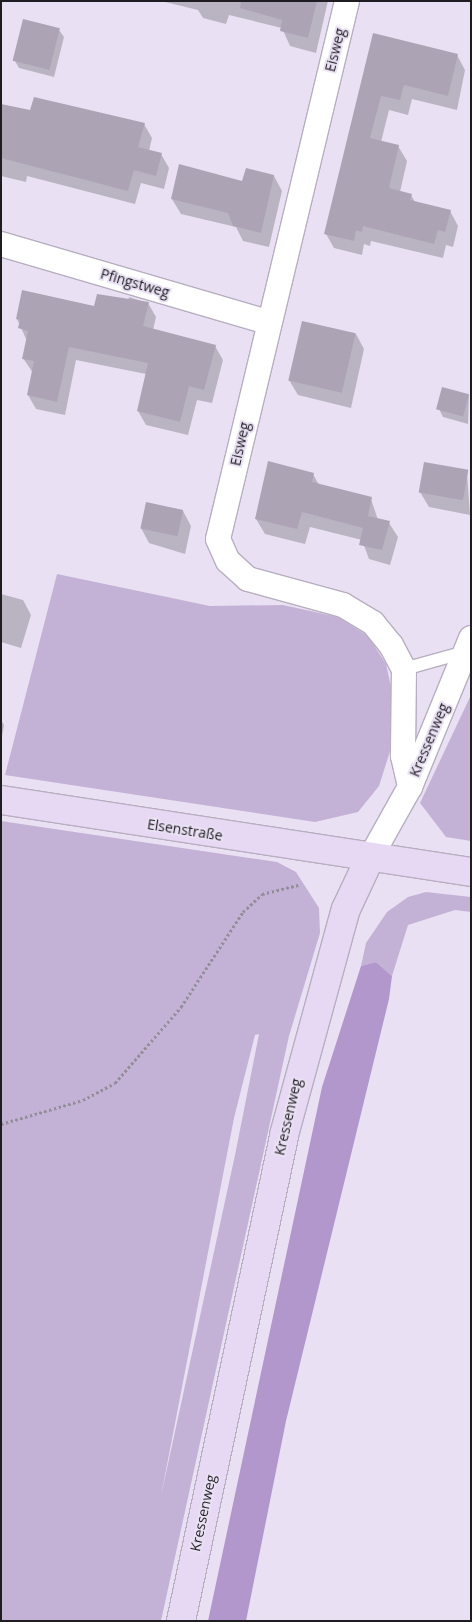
<!DOCTYPE html>
<meta charset="utf-8">
<style>
body{margin:0}
#map{position:relative;width:472px;height:1622px;overflow:hidden;background:#e9e1f3;font-family:"Open Sans",sans-serif}
div>[style]{position:absolute}
.green>*{inset:0;background:#c4b2d6}
.forest>*{inset:0;background:#b197cb}
.shadow>*{inset:0;background:#0003}
.building>*{inset:0;background:#aca4b5;transform-origin:0 0}
.path>*{height:3px;margin-top:-1.5px;transform-origin:0;background:repeating-linear-gradient(90deg,#948e9b 0 2.5px,transparent 0 5px)}
.roads{filter:drop-shadow(1px 0 #b7aec0) drop-shadow(-1px 0 #b7aec0) drop-shadow(0 1px #b7aec0) drop-shadow(0 -1px #b7aec0)}
.lane>*{height:12px;margin:-6px;padding:0 6px;transform-origin:6px;border-radius:6px;background:#fff}
.street>*{height:24px;margin:-12px;padding:0 12px;transform-origin:12px;border-radius:12px;background:#fff}
.secondary>*{height:28px;margin:-14px;padding:0 14px;transform-origin:14px;border-radius:14px;background:#e7d8f4}
span{translate:-50% -50%;white-space:nowrap;text-align:center;line-height:1.15;-webkit-text-stroke:4px #e9e1f3;paint-order:stroke}
.street-label{font-size:14px;color:#1f1c22}
.frame{position:absolute;inset:0;border:2px solid #1f1c22;pointer-events:none}
</style>
<div id="map">
<div class="green">
<div style="clip-path:polygon(57px 574px,210px 606px,283px 605px,338px 617px,368px 636px,386px 664px,393px 696px,392px 745px,379px 786px,358px 812px,315px 822px,5px 775px)"></div>
<div style="clip-path:polygon(471px 695px,471px 841px,446px 837px,420px 803px)"></div>
<div style="clip-path:polygon(evenodd,1px 821px,277px 862px,296px 872px,319px 908px,320px 933px,289px 1036px,161px 1621px,1px 1621px,1px 821px,259px 1034px,235px 1155px,161px 1496px,234px 1118px,255px 1035px,259px 1034px)"></div>
<div style="clip-path:polygon(426px 892px,471px 897px,471px 912px,455px 910px,408px 925px,392px 976px,376px 962px,361px 966px,366px 943px,387px 912px,408px 897px)"></div>
</div>
<div class="forest">
<div style="clip-path:polygon(376px 962px,392px 976px,389px 999px,286px 1421px,246px 1621px,208px 1621px,322px 1087px,361px 966px)"></div>
</div>
<div class="shadow">
<div style="clip-path:polygon(161px 1px,328px 1px,316px 53px,290px 46px,282px 28px,229px 15px,226px 24px,203px 18px,198px 10px)"></div>
<div style="clip-path:polygon(59px 30px,64px 37px,54px 77px,19px 68px,15px 61px)"></div>
<div style="clip-path:polygon(374px 35px,457px 55px,465px 70px,457px 110px,412px 99px,408px 115px,389px 110px,381px 142px,398px 146px,407px 161px,400px 192px,411px 195px,415px 202px,450px 211px,458px 226px,453px 247px,446px 245px,443px 258px,371px 241px,370px 246px,364px 244px,362px 255px,334px 248px,326px 234px)"></div>
<div style="clip-path:polygon(1px 112px,144px 124px,152px 138px,149px 151px,161px 154px,169px 168px,164px 189px,141px 183px,135px 204px,27px 176px,26px 182px,1px 176px)"></div>
<div style="clip-path:polygon(274px 176px,282px 191px,269px 247px,243px 241px,236px 227px,181px 214px,172px 199px)"></div>
<div style="clip-path:polygon(129px 297px,148px 303px,156px 317px,153px 330px,215px 346px,223px 360px,212px 403px,197px 400px,188px 435px,146px 425px,138px 411px,146px 374px,76px 360px,65px 415px,36px 409px,28px 395px,33px 373px,23px 358px,27px 341px,17px 319px,128px 301px)"></div>
<div style="clip-path:polygon(356px 334px,364px 349px,351px 408px,298px 395px,289px 380px)"></div>
<div style="clip-path:polygon(469px 395px,468px 424px,443px 417px,439px 409px)"></div>
<div style="clip-path:polygon(467px 472px,470px 515px,429px 507px,420px 492px)"></div>
<div style="clip-path:polygon(313px 474px,319px 485px,371px 499px,378px 520px,389px 523px,398px 537px,390px 565px,369px 559px,362px 540px,310px 527px,305px 544px,265px 534px,256px 519px)"></div>
<div style="clip-path:polygon(183px 511px,191px 526px,185px 554px,149px 543px,141px 528px)"></div>
<div style="clip-path:polygon(1px 594px,23px 600px,31px 615px,21px 648px,1px 642px)"></div>
<div style="clip-path:polygon(1px 720px,4px 725px,1px 742px)"></div>
</div>
<div class="building">
<div style="clip-path:polygon(241px 1px,317px 1px,308px 38px,280px 31px,282px 20px,240px 8px)"></div>
<div style="left:23px;top:19px;width:38px;height:43px;rotate:14deg"></div>
<div style="clip-path:polygon(373px 33px,458px 54px,448px 96px,404px 85px,400px 100px,381px 96px,370px 138px,399px 145px,389px 188px,412px 194px,410px 200px,451px 210px,445px 232px,438px 230px,434px 244px,363px 226px,362px 232px,356px 230px,354px 241px,324px 234px)"></div>
<div style="clip-path:polygon(34px 97px,145px 123px,138px 147px,162px 153px,156px 176px,134px 170px,128px 191px,1px 158px,1px 104px,30px 110px)"></div>
<div style="clip-path:polygon(179px 164px,242px 181px,246px 168px,274px 175px,261px 233px,233px 226px,228px 213px,171px 199px)"></div>
<div style="clip-path:polygon(22px 290px,94px 306px,97px 294px,149px 302px,143px 326px,216px 345px,204px 390px,189px 386px,180px 422px,137px 411px,148px 363px,69px 347px,57px 402px,27px 395px,34px 361px,22px 359px,28px 331px,18px 328px,20px 320px,16px 319px)"></div>
<div style="left:302px;top:321px;width:55px;height:61px;rotate:13deg"></div>
<div style="left:442px;top:387px;width:28px;height:23px;rotate:15deg"></div>
<div style="clip-path:polygon(268px 461px,314px 473px,312px 482px,372px 497px,368px 516px,390px 521px,382px 550px,359px 545px,363px 528px,302px 512px,297px 529px,255px 519px)"></div>
<div style="left:424px;top:462px;width:45px;height:31px;rotate:10deg"></div>
<div style="left:146px;top:502px;width:38px;height:27px;rotate:12deg"></div>
</div>
<div class="path">
<div style="left:1px;top:1124px;width:85px;rotate:-16.3deg"></div>
<div style="left:83px;top:1100px;width:36px;rotate:-28deg"></div>
<div style="left:115px;top:1083px;width:101px;rotate:-49deg"></div>
<div style="left:181px;top:1007px;width:113px;rotate:-56.9deg"></div>
<div style="left:243px;top:912px;width:26px;rotate:-43deg"></div>
<div style="left:262px;top:894px;width:38px;rotate:-14deg"></div>
</div>
<div class="roads">
<div class="lane">
<div style="left:404px;top:669px;width:63px;rotate:-15.6deg"></div>
</div>
<div class="street">
<div style="left:347px;top:1px;width:553px;rotate:103.48deg"></div>
<div style="left:218px;top:539px;width:24px;rotate:66deg"></div>
<div style="left:228px;top:561px;width:27px;rotate:42deg"></div>
<div style="left:248px;top:579px;width:98px;rotate:15.3deg"></div>
<div style="left:343px;top:605px;width:35px;rotate:31deg"></div>
<div style="left:373px;top:623px;width:28px;rotate:51deg"></div>
<div style="left:391px;top:645px;width:27px;rotate:62deg"></div>
<div style="left:404px;top:669px;width:87px;rotate:90.7deg"></div>
<div style="left:403px;top:756px;width:32px;rotate:77deg"></div>
<div style="left:1px;top:244px;width:278px;rotate:16.3deg"></div>
<div style="left:369px;top:860px;width:84px;rotate:-60.7deg"></div>
<div style="left:410px;top:787px;width:161px;rotate:-67.7deg"></div>
</div>
<div class="secondary">
<div style="left:1px;top:800px;width:475px;rotate:8.7deg"></div>
<div style="left:181px;top:1621px;width:497px;rotate:-78deg"></div>
<div style="left:284px;top:1135px;width:234px;rotate:-74.7deg"></div>
<div style="left:346px;top:909px;width:54px;rotate:-64.9deg"></div>
</div>
</div>
<div class="street-label">
<span style="left:335px;top:50px;rotate:-76deg">Eisweg</span>
<span style="left:135px;top:283px;rotate:16deg">Pfingstweg</span>
<span style="left:240px;top:444px;rotate:-77deg">Eisweg</span>
<span style="left:429px;top:740px;rotate:-67deg">Kressenweg</span>
<span style="left:185px;top:830px;rotate:9deg">Elsenstraße</span>
<span style="left:288px;top:1117px;rotate:-77deg">Kressenweg</span>
<span style="left:203px;top:1513px;rotate:-78deg">Kressenweg</span>
</div>
<div class="frame"></div>
</div>
